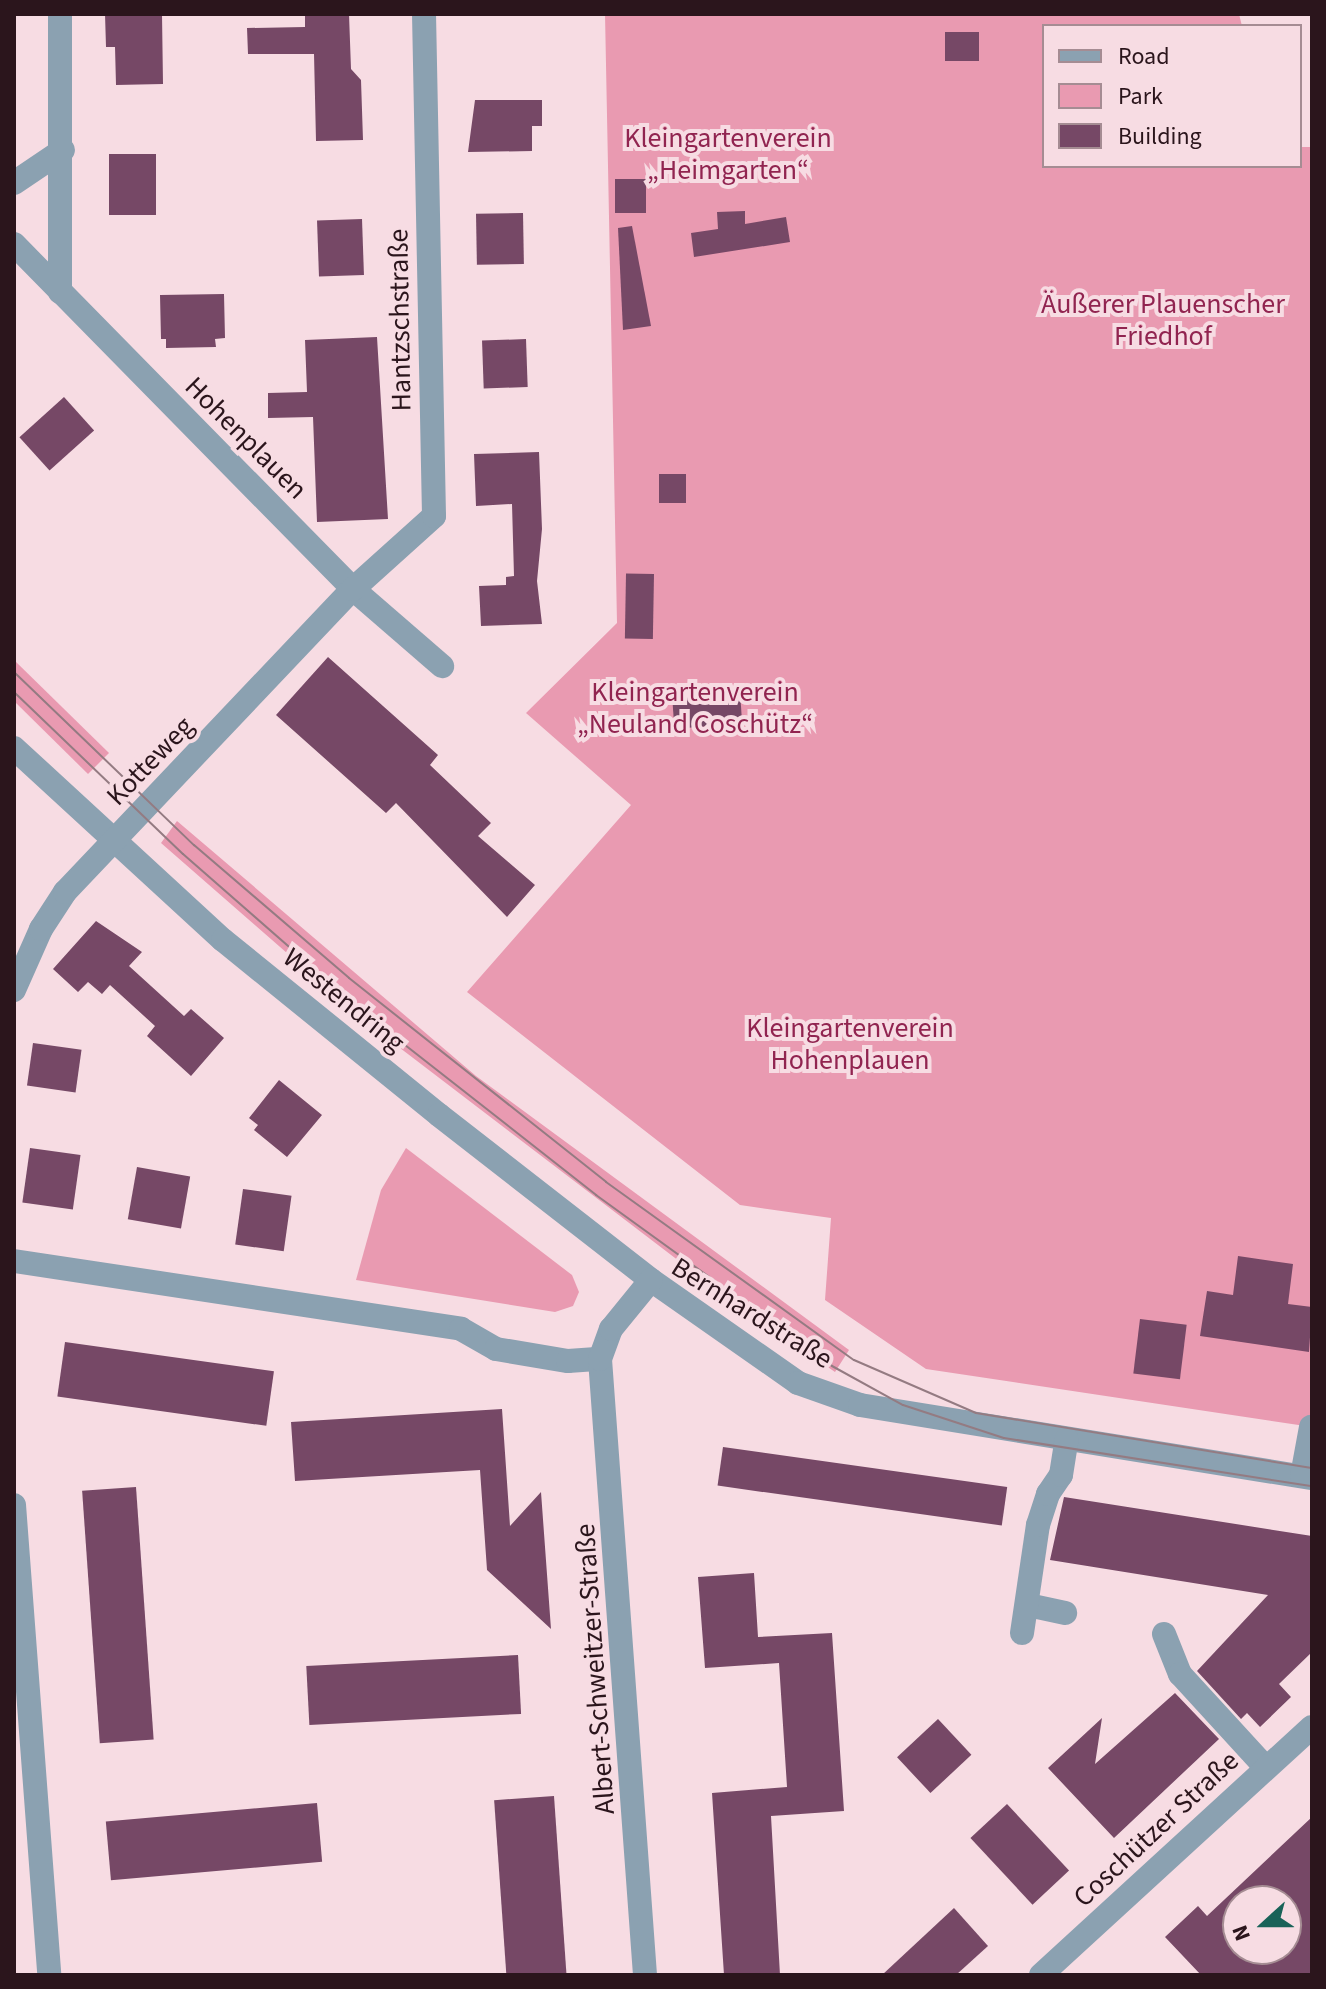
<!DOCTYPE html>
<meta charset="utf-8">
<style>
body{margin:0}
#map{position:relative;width:1326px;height:1989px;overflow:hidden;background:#f7dce3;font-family:"Source Sans 3",sans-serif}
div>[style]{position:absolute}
.green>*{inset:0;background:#e99ab1}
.building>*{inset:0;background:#764866;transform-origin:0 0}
.minor>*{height:24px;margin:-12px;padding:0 12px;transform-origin:12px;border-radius:12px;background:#8ba1b1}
.tram>*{height:2px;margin:-1px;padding:0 1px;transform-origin:1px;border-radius:1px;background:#947b82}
span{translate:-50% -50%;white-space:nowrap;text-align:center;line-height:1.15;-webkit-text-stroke:8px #f7dce3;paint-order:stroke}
.park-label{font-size:28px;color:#912450}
.street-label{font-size:28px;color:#2b151c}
.frame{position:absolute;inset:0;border:16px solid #2b151c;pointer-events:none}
.legend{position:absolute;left:1042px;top:24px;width:260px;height:144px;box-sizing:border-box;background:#f7dce3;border:2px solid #a58c93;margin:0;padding:10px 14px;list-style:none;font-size:24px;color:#2b151c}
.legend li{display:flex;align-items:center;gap:16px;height:40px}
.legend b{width:40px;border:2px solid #a58c93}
.north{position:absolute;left:1222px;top:1885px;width:80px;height:80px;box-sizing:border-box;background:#f7dce3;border:2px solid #a58c93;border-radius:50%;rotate:249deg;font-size:22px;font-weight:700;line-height:32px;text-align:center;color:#2b151c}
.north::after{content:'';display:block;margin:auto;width:28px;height:36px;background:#196258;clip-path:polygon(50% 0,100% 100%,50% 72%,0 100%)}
</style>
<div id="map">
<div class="green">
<div style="clip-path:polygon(605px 14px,1239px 14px,1242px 26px,1044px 26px,1044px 166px,1300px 166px,1300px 147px,1312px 147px,1312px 1427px,926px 1369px,825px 1300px,831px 1218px,740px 1205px,467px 992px,631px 805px,526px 713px,617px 623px)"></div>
<div style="clip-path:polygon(14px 660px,109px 753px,88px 774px,14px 701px)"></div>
<div style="clip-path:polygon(177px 821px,476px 1076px,849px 1350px,835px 1372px,734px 1303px,366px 1022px,161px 843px)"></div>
<div style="clip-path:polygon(406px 1148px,572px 1275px,579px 1292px,573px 1306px,555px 1312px,356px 1280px,381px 1190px)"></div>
</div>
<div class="building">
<div style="clip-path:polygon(105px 14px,162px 14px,163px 84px,116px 85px,115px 47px,106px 47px)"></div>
<div style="clip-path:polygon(305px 14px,349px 14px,351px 69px,361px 80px,363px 140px,316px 141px,314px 54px,248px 54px,247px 28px,305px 27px)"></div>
<div style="left:979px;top:32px;width:29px;height:34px;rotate:90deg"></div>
<div style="clip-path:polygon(475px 100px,542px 100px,542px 126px,532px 126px,532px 151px,468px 152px)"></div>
<div style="left:109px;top:154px;width:47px;height:61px"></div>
<div style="left:646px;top:179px;width:34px;height:31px;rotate:90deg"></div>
<div style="clip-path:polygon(745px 211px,745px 224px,786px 217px,790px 242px,694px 257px,691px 233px,718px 229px,717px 212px)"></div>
<div style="left:523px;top:213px;width:51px;height:47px;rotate:89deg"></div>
<div style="left:362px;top:219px;width:56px;height:45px;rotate:88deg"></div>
<div style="clip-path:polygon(632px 226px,651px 326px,623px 330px,618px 228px)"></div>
<div style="clip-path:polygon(224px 294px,225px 338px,215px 339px,216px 347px,166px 348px,166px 339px,161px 339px,160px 295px)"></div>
<div style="clip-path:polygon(377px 337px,388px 519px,317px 522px,313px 417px,268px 418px,268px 393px,307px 392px,305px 340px)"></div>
<div style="left:526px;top:339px;width:48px;height:44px;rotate:88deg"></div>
<div style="left:64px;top:397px;width:45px;height:60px;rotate:48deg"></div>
<div style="clip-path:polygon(539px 452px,542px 529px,537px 581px,542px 624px,481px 626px,479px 586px,506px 585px,506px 577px,514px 576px,512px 504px,476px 506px,474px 454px)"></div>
<div style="left:686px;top:474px;width:29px;height:27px;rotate:90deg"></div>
<div style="left:654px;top:574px;width:65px;height:28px;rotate:91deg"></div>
<div style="clip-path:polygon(328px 657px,438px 755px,430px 765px,491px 823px,478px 836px,535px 885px,507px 917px,396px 803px,386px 813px,276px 715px)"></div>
<div style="left:740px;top:692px;width:32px;height:68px;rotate:86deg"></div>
<div style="clip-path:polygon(96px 921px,142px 952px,129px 966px,184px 1016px,191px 1009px,224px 1038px,191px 1076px,147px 1036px,155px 1026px,110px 985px,102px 994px,88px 982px,78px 992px,53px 969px)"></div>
<div style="left:33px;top:1043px;width:49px;height:43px;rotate:8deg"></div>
<div style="clip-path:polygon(279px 1080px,322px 1115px,287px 1157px,254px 1130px,258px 1125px,249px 1118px)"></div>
<div style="left:30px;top:1148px;width:51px;height:55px;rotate:8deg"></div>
<div style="left:137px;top:1167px;width:54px;height:53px;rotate:10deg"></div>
<div style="left:243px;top:1189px;width:49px;height:56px;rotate:8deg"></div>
<div style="clip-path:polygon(1238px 1256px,1293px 1264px,1288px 1304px,1312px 1307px,1309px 1352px,1200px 1336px,1207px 1291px,1233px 1295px)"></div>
<div style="left:1140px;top:1319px;width:47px;height:55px;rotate:7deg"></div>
<div style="left:65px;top:1342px;width:211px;height:55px;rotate:8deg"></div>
<div style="clip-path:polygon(502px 1409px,510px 1526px,541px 1492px,551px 1629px,487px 1570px,480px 1470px,295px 1481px,291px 1422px)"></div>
<div style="left:723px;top:1447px;width:287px;height:39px;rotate:8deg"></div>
<div style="left:136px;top:1487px;width:253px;height:54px;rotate:86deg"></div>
<div style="clip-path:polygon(1064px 1497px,1312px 1536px,1312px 1652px,1279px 1684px,1291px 1697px,1260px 1727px,1247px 1713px,1241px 1719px,1197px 1671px,1268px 1595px,1050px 1560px)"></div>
<div style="clip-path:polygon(754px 1573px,758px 1637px,832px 1633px,844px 1811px,771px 1816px,780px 1975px,724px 1975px,712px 1793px,787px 1787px,779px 1663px,705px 1668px,698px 1577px)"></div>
<div style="left:518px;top:1655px;width:59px;height:212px;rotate:87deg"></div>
<div style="clip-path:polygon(1175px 1693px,1219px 1739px,1114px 1838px,1048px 1768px,1102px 1718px,1095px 1764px)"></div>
<div style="left:938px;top:1719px;width:49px;height:56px;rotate:47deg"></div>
<div style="left:554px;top:1796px;width:179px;height:60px;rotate:86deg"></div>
<div style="left:317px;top:1803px;width:59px;height:212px;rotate:85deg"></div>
<div style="left:1007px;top:1804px;width:91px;height:50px;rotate:47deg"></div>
<div style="clip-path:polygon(evenodd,1312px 1817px,1312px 1975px,1201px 1975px,1165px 1937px,1198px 1906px,1207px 1916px,1312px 1817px,1238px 1901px,1286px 1901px,1286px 1949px,1238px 1949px,1238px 1901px)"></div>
<div style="clip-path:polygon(954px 1908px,988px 1946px,956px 1975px,882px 1975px)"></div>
</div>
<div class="minor">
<div style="left:14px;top:183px;width:59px;rotate:-34deg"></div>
<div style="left:14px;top:244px;width:484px;rotate:45.5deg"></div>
<div style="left:353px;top:589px;width:118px;rotate:40.9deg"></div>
<div style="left:60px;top:292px;width:278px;rotate:-90deg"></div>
<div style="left:14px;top:748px;width:284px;rotate:42.6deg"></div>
<div style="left:223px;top:940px;width:278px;rotate:39deg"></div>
<div style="left:439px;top:1115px;width:269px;rotate:37.9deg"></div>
<div style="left:651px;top:1280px;width:179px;rotate:35deg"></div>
<div style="left:798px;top:1383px;width:66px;rotate:19.5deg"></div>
<div style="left:860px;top:1405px;width:458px;rotate:9.2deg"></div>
<div style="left:14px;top:990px;width:67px;rotate:-66.1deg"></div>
<div style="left:41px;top:929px;width:44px;rotate:-57deg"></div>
<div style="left:65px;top:892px;width:418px;rotate:-46.5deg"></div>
<div style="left:353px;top:589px;width:109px;rotate:-42deg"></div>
<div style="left:434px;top:516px;width:502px;rotate:-91.14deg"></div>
<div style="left:14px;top:1261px;width:452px;rotate:8.6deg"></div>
<div style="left:461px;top:1329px;width:40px;rotate:29.7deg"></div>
<div style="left:496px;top:1349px;width:73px;rotate:9.5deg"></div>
<div style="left:568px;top:1361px;width:32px;rotate:-4deg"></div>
<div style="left:1302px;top:1476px;width:50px;rotate:-79.6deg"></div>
<div style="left:14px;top:1505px;width:471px;rotate:85.7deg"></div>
<div style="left:1028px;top:1605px;width:38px;rotate:12deg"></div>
<div style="left:1022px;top:1633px;width:109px;rotate:-81.6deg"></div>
<div style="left:1038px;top:1525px;width:33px;rotate:-72deg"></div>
<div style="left:1048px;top:1494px;width:23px;rotate:-56deg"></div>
<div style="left:1061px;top:1475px;width:36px;rotate:-81deg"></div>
<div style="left:1164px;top:1634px;width:43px;rotate:68.2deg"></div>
<div style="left:1180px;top:1674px;width:127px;rotate:47.5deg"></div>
<div style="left:645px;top:1975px;width:618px;rotate:-94.18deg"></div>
<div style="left:600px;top:1359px;width:32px;rotate:-70deg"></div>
<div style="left:611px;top:1329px;width:63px;rotate:-50.8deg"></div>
<div style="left:1041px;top:1975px;width:367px;rotate:-42.5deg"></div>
</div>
<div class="tram">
<div style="left:14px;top:672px;width:250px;rotate:43.9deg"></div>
<div style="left:194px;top:845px;width:204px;rotate:40.6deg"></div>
<div style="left:349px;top:978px;width:328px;rotate:38.4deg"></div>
<div style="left:606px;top:1182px;width:305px;rotate:35.7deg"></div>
<div style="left:854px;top:1360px;width:133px;rotate:23.5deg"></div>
<div style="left:976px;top:1413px;width:340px;rotate:9.3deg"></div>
<div style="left:14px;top:692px;width:234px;rotate:43.8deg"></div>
<div style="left:183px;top:854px;width:246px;rotate:41.2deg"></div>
<div style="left:368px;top:1016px;width:290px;rotate:38.1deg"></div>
<div style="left:596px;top:1195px;width:291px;rotate:35.9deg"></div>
<div style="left:832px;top:1366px;width:81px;rotate:28.8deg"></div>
<div style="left:903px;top:1405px;width:106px;rotate:18.1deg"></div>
<div style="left:1004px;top:1438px;width:312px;rotate:8.9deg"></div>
</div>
<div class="park-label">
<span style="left:728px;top:154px">Kleingartenverein<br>„Heimgarten“</span>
<span style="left:1163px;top:320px">Äußerer Plauenscher<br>Friedhof</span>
<span style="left:695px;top:708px">Kleingartenverein<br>„Neuland Coschütz“</span>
<span style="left:850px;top:1044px">Kleingartenverein<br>Hohenplauen</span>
</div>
<div class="street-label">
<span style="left:400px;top:320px;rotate:-91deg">Hantzschstraße</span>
<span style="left:246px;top:438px;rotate:45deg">Hohenplauen</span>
<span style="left:150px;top:761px;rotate:-46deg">Kotteweg</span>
<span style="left:344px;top:1000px;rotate:39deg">Westendring</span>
<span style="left:752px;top:1313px;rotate:32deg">Bernhardstraße</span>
<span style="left:595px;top:1669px;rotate:-94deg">Albert-Schweitzer-Straße</span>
<span style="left:1156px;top:1829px;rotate:-43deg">Coschützer Straße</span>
</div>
<div class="frame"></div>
<ul class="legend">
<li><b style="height:10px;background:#8ba1b1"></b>Road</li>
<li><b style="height:22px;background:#e99ab1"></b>Park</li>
<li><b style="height:22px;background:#764866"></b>Building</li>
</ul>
<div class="north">N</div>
</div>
